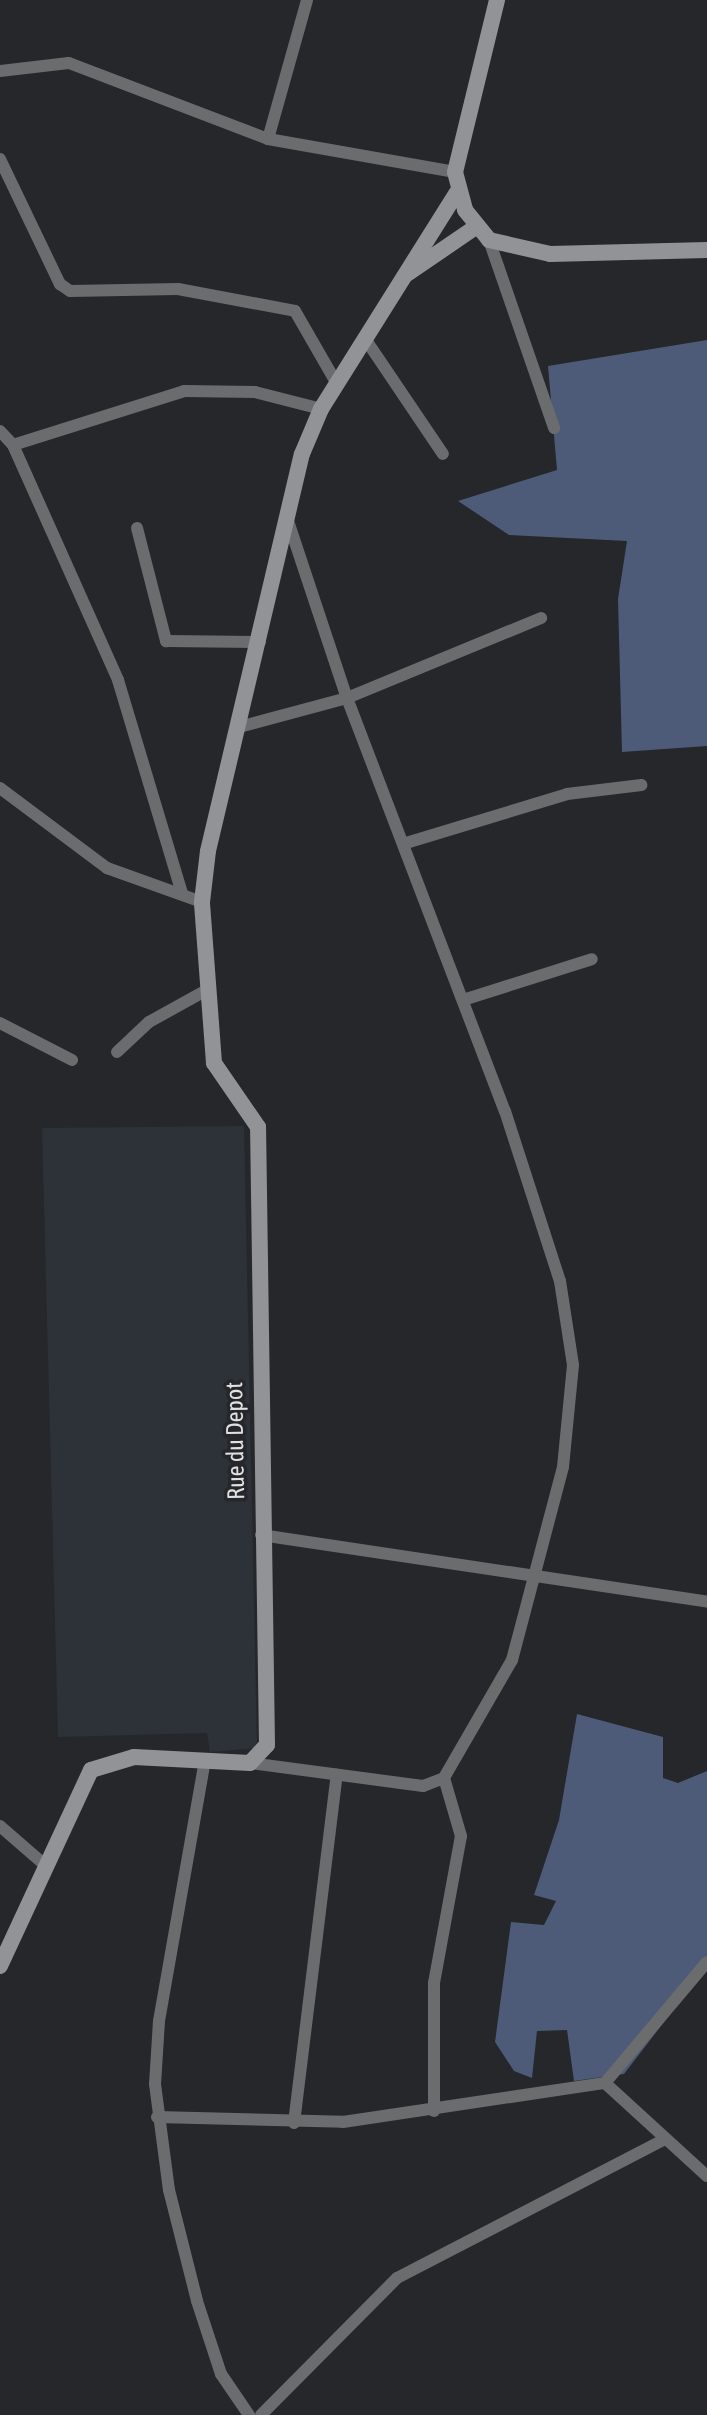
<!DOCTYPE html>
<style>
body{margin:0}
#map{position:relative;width:707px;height:2415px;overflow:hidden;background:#25272b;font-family:"Asap Condensed",sans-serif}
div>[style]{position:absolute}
.built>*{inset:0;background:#2d3239}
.forest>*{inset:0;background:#4d5b78}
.street>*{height:12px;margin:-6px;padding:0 6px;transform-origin:6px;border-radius:6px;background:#6b6c6e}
.secondary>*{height:16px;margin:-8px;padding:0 8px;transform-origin:8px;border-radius:8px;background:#929396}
span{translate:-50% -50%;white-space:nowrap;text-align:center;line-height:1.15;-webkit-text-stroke:7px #25272b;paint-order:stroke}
.street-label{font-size:24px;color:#e0e1e3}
</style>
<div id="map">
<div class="built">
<div style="clip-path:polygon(244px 1126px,257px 1748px,210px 1752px,207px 1733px,58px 1737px,42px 1128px)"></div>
</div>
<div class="forest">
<div style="clip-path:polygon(707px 340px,707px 746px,622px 752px,618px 599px,627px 541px,509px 535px,458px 501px,557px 470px,548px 366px)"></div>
<div style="clip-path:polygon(577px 1714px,663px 1737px,663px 1778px,678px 1783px,707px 1771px,707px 1966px,624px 2074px,574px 2081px,567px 2030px,537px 2031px,532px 2078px,514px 2071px,495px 2042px,511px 1922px,544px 1925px,556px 1901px,534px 1895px,559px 1820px)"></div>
</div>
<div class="street">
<div style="left:0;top:71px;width:69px;rotate:-6.6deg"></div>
<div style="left:69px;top:63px;width:213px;rotate:20.9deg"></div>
<div style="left:268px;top:139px;width:190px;rotate:10deg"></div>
<div style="left:268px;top:139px;width:144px;rotate:-74.3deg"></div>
<div style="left:0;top:159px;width:139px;rotate:64.4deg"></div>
<div style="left:60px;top:284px;width:12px;rotate:35deg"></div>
<div style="left:70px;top:291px;width:108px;rotate:-1.1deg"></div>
<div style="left:178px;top:289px;width:119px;rotate:10.6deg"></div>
<div style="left:295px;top:311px;width:84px;rotate:60.1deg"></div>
<div style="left:489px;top:240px;width:199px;rotate:70.9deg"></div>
<div style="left:364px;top:337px;width:141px;rotate:56deg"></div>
<div style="left:0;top:431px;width:19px;rotate:47deg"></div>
<div style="left:13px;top:445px;width:257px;rotate:65.9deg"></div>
<div style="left:118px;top:680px;width:223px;rotate:73.3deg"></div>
<div style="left:13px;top:445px;width:179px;rotate:-17.5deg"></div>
<div style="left:184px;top:391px;width:71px;rotate:0.8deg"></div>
<div style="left:255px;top:392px;width:68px;rotate:14.4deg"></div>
<div style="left:287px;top:518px;width:190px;rotate:71.6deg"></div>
<div style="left:347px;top:698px;width:210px;rotate:-22.4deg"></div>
<div style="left:137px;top:528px;width:117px;rotate:75.6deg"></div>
<div style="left:166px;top:641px;width:94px;rotate:0.6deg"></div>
<div style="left:239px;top:727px;width:112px;rotate:-15deg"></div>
<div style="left:347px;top:698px;width:442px;rotate:69.1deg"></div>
<div style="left:505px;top:1111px;width:179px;rotate:72.1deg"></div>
<div style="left:560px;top:1281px;width:85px;rotate:81.2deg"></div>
<div style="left:573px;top:1365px;width:102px;rotate:95.6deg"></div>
<div style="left:563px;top:1467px;width:200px;rotate:104.8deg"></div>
<div style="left:512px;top:1660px;width:136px;rotate:120deg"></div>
<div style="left:444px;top:1778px;width:22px;rotate:159deg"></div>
<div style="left:423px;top:1786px;width:175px;rotate:-172.4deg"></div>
<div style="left:0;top:788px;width:134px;rotate:36.8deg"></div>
<div style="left:107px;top:868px;width:101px;rotate:19.7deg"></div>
<div style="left:406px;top:843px;width:168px;rotate:-16.9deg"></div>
<div style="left:567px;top:794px;width:75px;rotate:-6.9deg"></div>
<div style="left:463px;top:1000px;width:135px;rotate:-17.6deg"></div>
<div style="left:0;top:1023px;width:81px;rotate:27.2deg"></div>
<div style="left:117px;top:1052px;width:44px;rotate:-43.2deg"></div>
<div style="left:149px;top:1022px;width:64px;rotate:-29deg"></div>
<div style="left:261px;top:1535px;width:451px;rotate:8.5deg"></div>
<div style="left:205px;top:1760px;width:265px;rotate:100deg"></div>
<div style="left:159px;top:2021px;width:63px;rotate:93.6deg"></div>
<div style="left:155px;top:2084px;width:107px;rotate:82.5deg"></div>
<div style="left:169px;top:2190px;width:114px;rotate:75.8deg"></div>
<div style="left:197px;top:2301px;width:77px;rotate:71.8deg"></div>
<div style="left:221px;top:2374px;width:50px;rotate:55.7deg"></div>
<div style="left:0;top:1826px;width:61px;rotate:41deg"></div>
<div style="left:605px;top:2083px;width:158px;rotate:-49.9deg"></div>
<div style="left:434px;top:2111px;width:128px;rotate:-90deg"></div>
<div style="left:434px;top:1983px;width:149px;rotate:-79.6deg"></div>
<div style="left:461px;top:1836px;width:60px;rotate:-106.3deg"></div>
<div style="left:157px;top:2117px;width:186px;rotate:1.5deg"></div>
<div style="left:343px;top:2122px;width:265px;rotate:-8.5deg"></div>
<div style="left:605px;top:2083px;width:138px;rotate:42.4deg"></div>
<div style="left:294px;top:2123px;width:351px;rotate:-83deg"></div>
<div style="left:261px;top:2415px;width:193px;rotate:-45.2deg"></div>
<div style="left:397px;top:2278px;width:302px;rotate:-27.4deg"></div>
</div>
<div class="secondary">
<div style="left:497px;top:0;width:177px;rotate:103.7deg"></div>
<div style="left:455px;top:172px;width:39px;rotate:75deg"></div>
<div style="left:465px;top:210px;width:38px;rotate:51deg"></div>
<div style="left:489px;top:240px;width:63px;rotate:12.9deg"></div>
<div style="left:550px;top:254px;width:157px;rotate:-1.5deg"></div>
<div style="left:407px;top:274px;width:85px;rotate:-34.4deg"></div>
<div style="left:0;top:1966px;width:216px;rotate:-65.1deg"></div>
<div style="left:91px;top:1770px;width:45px;rotate:-16.8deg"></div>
<div style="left:134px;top:1757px;width:116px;rotate:3deg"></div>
<div style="left:250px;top:1763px;width:25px;rotate:-47deg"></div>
<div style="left:267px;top:1745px;width:618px;rotate:-90.83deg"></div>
<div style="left:258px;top:1127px;width:78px;rotate:-124.5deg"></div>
<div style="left:214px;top:1063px;width:161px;rotate:-94.3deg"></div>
<div style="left:202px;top:902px;width:51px;rotate:-83.3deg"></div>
<div style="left:208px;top:851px;width:408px;rotate:-76.7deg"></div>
<div style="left:302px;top:454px;width:49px;rotate:-67.1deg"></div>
<div style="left:321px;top:409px;width:256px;rotate:-57.9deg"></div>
</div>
<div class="street-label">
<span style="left:235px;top:1441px;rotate:-91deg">Rue du Depot</span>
</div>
</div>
